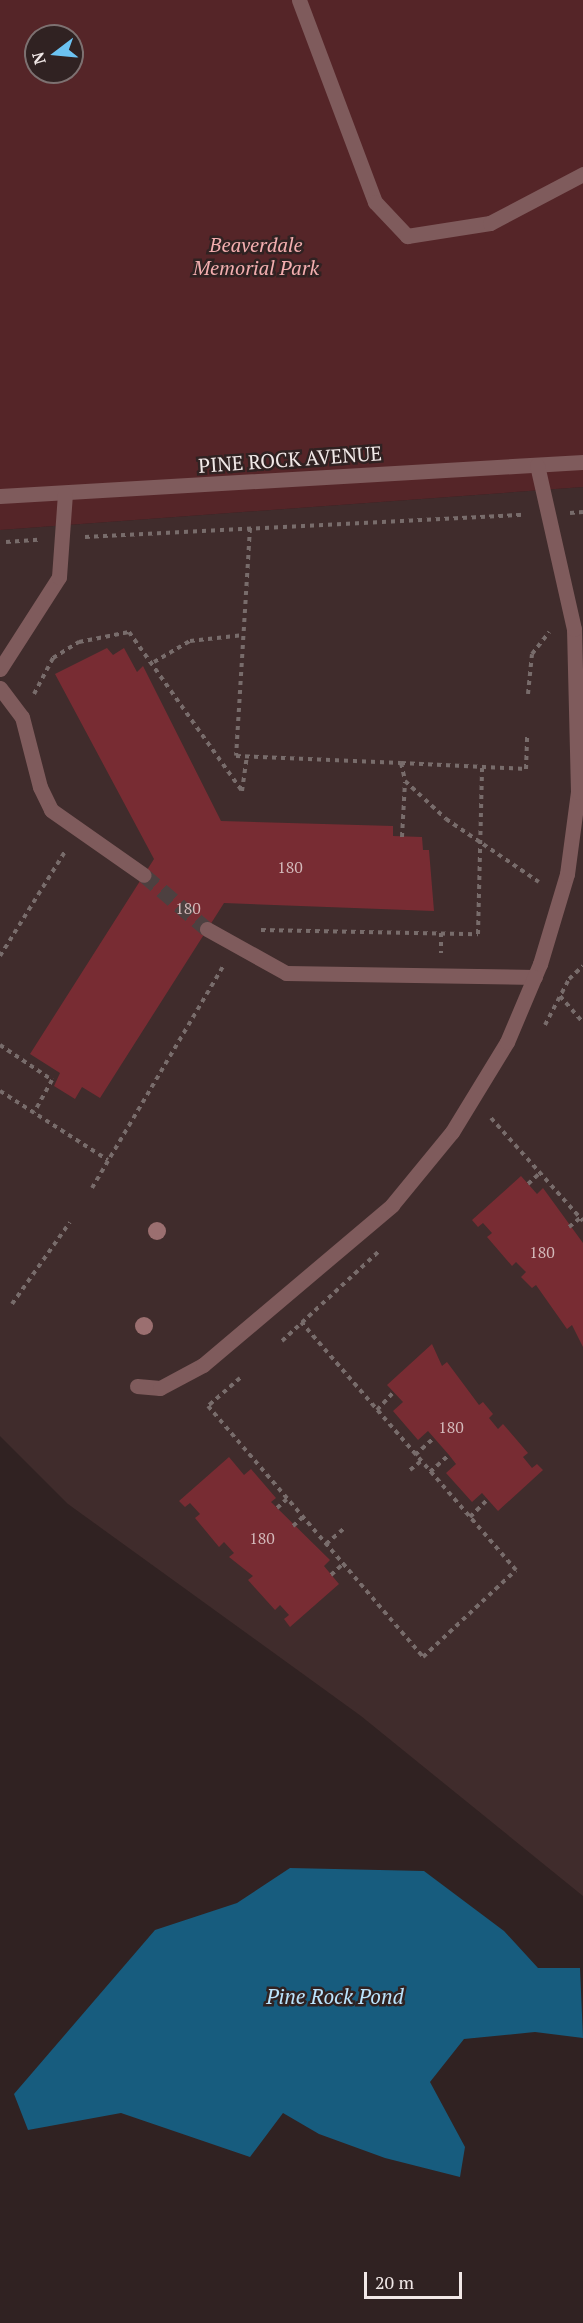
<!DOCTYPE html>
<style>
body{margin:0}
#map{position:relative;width:583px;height:2323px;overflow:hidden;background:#302222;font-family:"PT Serif",serif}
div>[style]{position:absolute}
.built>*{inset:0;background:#402c2c}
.green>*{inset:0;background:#552528}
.water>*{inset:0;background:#175c7e}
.building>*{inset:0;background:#782c33}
.minor-tunnel>*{height:15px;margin-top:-7.5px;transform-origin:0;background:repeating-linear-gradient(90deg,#4d4040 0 15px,transparent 0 23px)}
.path>*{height:4px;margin-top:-2px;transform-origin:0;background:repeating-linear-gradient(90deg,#786c6b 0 4.5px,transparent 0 9px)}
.minor>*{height:15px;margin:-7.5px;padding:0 7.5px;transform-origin:7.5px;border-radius:7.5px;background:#7f5b5c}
.trees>*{width:18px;height:18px;margin:-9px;border-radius:50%;background:#9b6f70}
span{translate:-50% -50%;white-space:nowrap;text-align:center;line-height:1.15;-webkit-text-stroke:5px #302222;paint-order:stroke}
.number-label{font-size:16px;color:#d3b9ba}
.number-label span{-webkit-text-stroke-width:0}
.park-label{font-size:20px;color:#f3aeaf;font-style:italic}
.street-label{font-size:20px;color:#f1e8e7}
.water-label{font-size:21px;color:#bbe4fd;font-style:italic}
.north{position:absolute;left:24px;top:24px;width:60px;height:60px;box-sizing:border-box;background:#302222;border:2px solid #7d7171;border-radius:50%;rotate:254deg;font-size:16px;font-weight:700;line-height:24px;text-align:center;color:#f1e8e7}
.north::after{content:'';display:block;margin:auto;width:21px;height:27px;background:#6cc3f2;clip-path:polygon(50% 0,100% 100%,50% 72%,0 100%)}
.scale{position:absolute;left:364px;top:2272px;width:98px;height:27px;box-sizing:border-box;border:3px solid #f1e8e7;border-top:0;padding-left:8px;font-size:18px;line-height:21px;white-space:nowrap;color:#f1e8e7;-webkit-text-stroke:4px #302222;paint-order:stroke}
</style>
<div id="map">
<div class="built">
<div style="clip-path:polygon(583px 487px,583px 1896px,361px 1716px,68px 1504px,0 1436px,0 530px)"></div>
</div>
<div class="green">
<div style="clip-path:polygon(evenodd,0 0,583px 0,583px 487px,0 530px,0 0,36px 36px,72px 36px,72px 72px,36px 72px,36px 36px)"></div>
</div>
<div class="water">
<div style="clip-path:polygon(290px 1868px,424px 1871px,504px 1931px,538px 1968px,580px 1968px,583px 2038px,535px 2032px,464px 2039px,430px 2082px,465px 2147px,460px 2177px,385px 2158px,319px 2134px,283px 2113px,250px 2157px,121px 2113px,28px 2130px,14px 2094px,155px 1930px,237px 1903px)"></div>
</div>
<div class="building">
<div style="clip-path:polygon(107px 648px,113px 655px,124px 648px,137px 672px,143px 666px,221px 821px,393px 826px,393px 836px,422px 837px,423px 850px,429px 850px,434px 911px,224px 903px,100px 1098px,82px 1087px,75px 1099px,54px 1086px,60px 1073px,30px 1054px,154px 859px,55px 674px)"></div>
<div style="clip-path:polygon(521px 1176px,537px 1194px,543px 1188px,583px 1243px,583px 1347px,572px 1325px,567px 1329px,536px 1285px,532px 1288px,521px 1277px,526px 1272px,516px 1262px,512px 1266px,487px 1237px,492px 1233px,483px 1223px,478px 1227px,472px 1220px)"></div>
<div style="clip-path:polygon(432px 1344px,442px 1366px,447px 1362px,479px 1405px,483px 1402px,493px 1414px,489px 1418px,498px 1429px,503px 1424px,528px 1453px,523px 1457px,532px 1468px,537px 1464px,543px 1470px,498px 1511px,482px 1493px,472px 1502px,446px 1473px,456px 1464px,449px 1455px,428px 1431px,418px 1440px,393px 1411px,403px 1402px,387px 1385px)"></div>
<div style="clip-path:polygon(229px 1457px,244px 1475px,251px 1469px,276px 1498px,271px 1502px,330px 1560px,324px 1566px,339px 1584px,290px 1627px,284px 1619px,289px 1615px,280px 1605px,275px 1610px,248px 1580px,253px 1576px,229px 1557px,234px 1553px,224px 1542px,219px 1547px,195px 1518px,200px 1514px,190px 1503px,185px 1507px,179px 1501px)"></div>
</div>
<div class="minor-tunnel">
<div style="left:144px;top:875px;width:83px;rotate:40.6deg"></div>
</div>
<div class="path">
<div style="left:570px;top:513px;width:13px;rotate:-4deg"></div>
<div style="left:250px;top:528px;width:228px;rotate:93.5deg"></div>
<div style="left:236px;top:756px;width:165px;rotate:2.4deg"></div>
<div style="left:401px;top:763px;width:18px;rotate:77deg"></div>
<div style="left:405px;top:781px;width:56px;rotate:42.8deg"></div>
<div style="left:446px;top:819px;width:112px;rotate:34.1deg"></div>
<div style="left:85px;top:537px;width:440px;rotate:-2.9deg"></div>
<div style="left:6px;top:542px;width:32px;rotate:-4deg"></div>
<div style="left:154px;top:662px;width:42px;rotate:-30.3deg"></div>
<div style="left:190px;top:641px;width:54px;rotate:-6.3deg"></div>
<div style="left:34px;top:694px;width:41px;rotate:-62.2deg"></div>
<div style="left:53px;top:658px;width:31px;rotate:-32deg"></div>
<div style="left:79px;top:642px;width:51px;rotate:-11.3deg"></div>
<div style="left:129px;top:632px;width:195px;rotate:54.6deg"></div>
<div style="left:242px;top:791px;width:35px;rotate:-82deg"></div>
<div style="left:528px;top:694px;width:40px;rotate:-84.3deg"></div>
<div style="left:532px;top:654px;width:28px;rotate:-52deg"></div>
<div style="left:401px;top:763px;width:125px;rotate:2.7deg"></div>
<div style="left:526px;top:769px;width:32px;rotate:-88deg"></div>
<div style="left:402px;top:837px;width:55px;rotate:-86.9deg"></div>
<div style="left:261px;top:930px;width:217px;rotate:1.1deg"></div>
<div style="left:478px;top:934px;width:167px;rotate:-88.6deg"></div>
<div style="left:441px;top:933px;width:20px;rotate:90deg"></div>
<div style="left:0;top:956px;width:125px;rotate:-58.1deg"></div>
<div style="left:560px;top:996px;width:35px;rotate:49deg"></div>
<div style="left:545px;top:1025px;width:52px;rotate:-62.4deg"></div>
<div style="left:569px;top:979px;width:19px;rotate:-43deg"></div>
<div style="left:0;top:1045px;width:63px;rotate:33.9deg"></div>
<div style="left:52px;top:1080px;width:37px;rotate:119deg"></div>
<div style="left:0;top:1091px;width:128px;rotate:32.6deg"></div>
<div style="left:491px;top:1118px;width:138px;rotate:48.2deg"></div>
<div style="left:528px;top:1184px;width:16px;rotate:-43deg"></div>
<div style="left:92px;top:1188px;width:259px;rotate:-59.4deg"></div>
<div style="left:569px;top:1227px;width:14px;rotate:-39deg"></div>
<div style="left:12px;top:1304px;width:100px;rotate:-54.7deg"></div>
<div style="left:282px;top:1341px;width:131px;rotate:-42.8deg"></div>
<div style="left:240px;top:1378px;width:43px;rotate:138.8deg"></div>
<div style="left:208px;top:1406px;width:330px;rotate:49.4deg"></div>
<div style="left:423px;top:1657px;width:127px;rotate:-43.1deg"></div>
<div style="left:516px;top:1570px;width:328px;rotate:-130.9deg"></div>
<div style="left:377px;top:1410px;width:25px;rotate:-47deg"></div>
<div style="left:415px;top:1455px;width:25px;rotate:-42deg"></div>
<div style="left:410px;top:1470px;width:14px;rotate:-39deg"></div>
<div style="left:430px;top:1472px;width:25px;rotate:-42deg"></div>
<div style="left:277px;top:1508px;width:13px;rotate:-42deg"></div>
<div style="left:470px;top:1517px;width:25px;rotate:-45deg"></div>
<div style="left:293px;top:1526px;width:13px;rotate:-42deg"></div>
<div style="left:326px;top:1544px;width:23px;rotate:-41deg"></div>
<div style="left:331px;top:1575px;width:16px;rotate:-43deg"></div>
</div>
<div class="minor">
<div style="left:299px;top:0;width:216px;rotate:69.4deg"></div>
<div style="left:375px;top:202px;width:47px;rotate:46.7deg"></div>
<div style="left:407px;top:236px;width:84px;rotate:-8.9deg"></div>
<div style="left:490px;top:223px;width:105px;rotate:-27.8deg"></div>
<div style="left:0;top:496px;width:584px;rotate:-3.34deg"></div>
<div style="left:0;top:669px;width:109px;rotate:-57.3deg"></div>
<div style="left:59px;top:577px;width:83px;rotate:-85.9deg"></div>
<div style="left:0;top:688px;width:36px;rotate:53deg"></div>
<div style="left:22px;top:717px;width:72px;rotate:75.6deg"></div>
<div style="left:40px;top:787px;width:25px;rotate:64deg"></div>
<div style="left:51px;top:810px;width:113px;rotate:35deg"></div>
<div style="left:207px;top:929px;width:90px;rotate:29.1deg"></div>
<div style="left:286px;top:973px;width:249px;rotate:0.9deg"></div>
<div style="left:137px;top:1386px;width:23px;rotate:5deg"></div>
<div style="left:160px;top:1388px;width:49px;rotate:-28.1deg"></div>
<div style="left:203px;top:1365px;width:248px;rotate:-40.2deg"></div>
<div style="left:392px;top:1205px;width:94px;rotate:-50.6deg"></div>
<div style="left:452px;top:1132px;width:105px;rotate:-58.6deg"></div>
<div style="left:507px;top:1042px;width:85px;rotate:-67.1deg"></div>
<div style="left:540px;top:964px;width:94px;rotate:-73.3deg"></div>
<div style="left:567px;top:874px;width:83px;rotate:-82.4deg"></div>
<div style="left:578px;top:792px;width:163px;rotate:-91.4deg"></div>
<div style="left:574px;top:629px;width:168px;rotate:-102.7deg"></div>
</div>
<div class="trees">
<div style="left:157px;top:1231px"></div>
<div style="left:144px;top:1326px"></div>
</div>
<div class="number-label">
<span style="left:290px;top:867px">180</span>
<span style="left:188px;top:908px">180</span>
<span style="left:542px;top:1252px">180</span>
<span style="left:451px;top:1427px">180</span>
<span style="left:262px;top:1538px">180</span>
</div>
<div class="park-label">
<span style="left:256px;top:256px">Beaverdale<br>Memorial Park</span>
</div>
<div class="street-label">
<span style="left:290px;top:459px;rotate:-4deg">PINE ROCK AVENUE</span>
</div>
<div class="water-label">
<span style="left:335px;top:1996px">Pine Rock Pond</span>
</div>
<div class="north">N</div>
<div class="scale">20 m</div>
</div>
